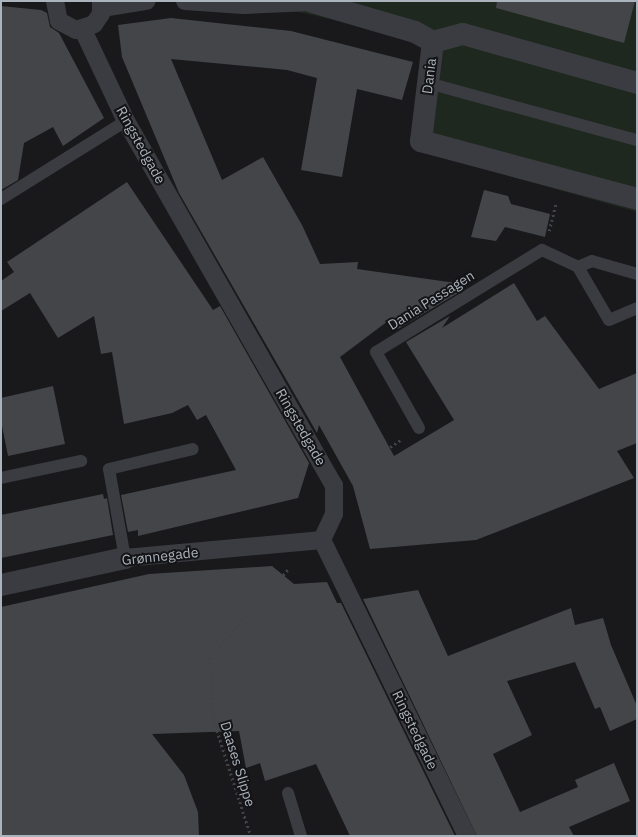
<!DOCTYPE html>
<meta charset="utf-8">
<style>
body{margin:0}
#map{position:relative;width:638px;height:837px;overflow:hidden;background:#19191c;font-family:"IBM Plex Sans",sans-serif}
div>[style]{position:absolute}
.green>*{inset:0;background:#1e281e}
.building>*{inset:0;background:#434549}
.path>*{height:2.5px;margin-top:-1.25px;transform-origin:0;background:repeating-linear-gradient(90deg,#404348 0 2px,transparent 0 5px)}
.service>*{height:12px;margin:-6px;padding:0 6px;transform-origin:6px;border-radius:6px;background:#3a3c41}
.pedestrian>*{height:18px;margin:-9px;padding:0 9px;transform-origin:9px;border-radius:9px;background:#3a3c41}
.minor>*{height:22px;margin:-11px;padding:0 11px;transform-origin:11px;border-radius:11px;background:#3a3c41}
span{translate:-50% -50%;white-space:nowrap;text-align:center;line-height:1.15;-webkit-text-stroke:4px #141417;paint-order:stroke}
.street-label{font-size:14px;color:#abb3bc}
.frame{position:absolute;inset:0;border:2px solid #abb3bc;pointer-events:none}
</style>
<div id="map">
<div class="green">
<div style="clip-path:polygon(268px 1px,637px 1px,637px 212px,420px 151px,438px 43px,267px 5px)"></div>
</div>
<div class="building">
<div style="clip-path:polygon(497px 1px,635px 1px,624px 43px,496px 8px)"></div>
<div style="clip-path:polygon(1px 6px,41px 10px,47px 13px,50px 27px,59px 33px,104px 118px,63px 146px,53px 127px,24px 143px,18px 180px,1px 190px)"></div>
<div style="clip-path:polygon(171px 18px,291px 31px,413px 62px,402px 100px,357px 89px,342px 177px,301px 170px,317px 78px,287px 70px,171px 59px,222px 180px,263px 157px,302px 225px,320px 264px,358px 262px,357px 269px,456px 283px,458px 293px,398px 329px,392px 318px,340px 357px,394px 456px,454px 420px,406px 342px,450px 316px,442px 328px,514px 283px,537px 321px,545px 316px,599px 389px,637px 373px,637px 443px,617px 451px,634px 478px,476px 540px,370px 549px,353px 486px,319px 425px,317px 433px,179px 193px,122px 57px,118px 25px)"></div>
<div style="clip-path:polygon(127px 182px,213px 310px,220px 306px,309px 463px,298px 498px,138px 536px,138px 530px,128px 532px,121px 495px,236px 470px,206px 415px,197px 420px,188px 405px,172px 413px,124px 424px,112px 352px,101px 354px,94px 316px,58px 338px,30px 293px,1px 311px,1px 281px,14px 272px,7px 262px)"></div>
<div style="clip-path:polygon(484px 190px,508px 196px,511px 204px,550px 214px,545px 237px,505px 227px,496px 241px,471px 237px)"></div>
<div style="clip-path:polygon(53px 386px,65px 444px,8px 456px,1px 421px,1px 398px)"></div>
<div style="clip-path:polygon(103px 494px,104px 499px,107px 498px,113px 535px,1px 558px,1px 515px)"></div>
<div style="clip-path:polygon(272px 566px,294px 584px,327px 582px,337px 603px,341px 603px,455px 836px,350px 836px,316px 764px,265px 781px,260px 763px,246px 768px,239px 731px,152px 734px,184px 775px,198px 812px,199px 836px,1px 836px,1px 607px,149px 574px)"></div>
<div style="clip-path:polygon(418px 590px,448px 656px,571px 608px,575px 625px,603px 618px,611px 645px,637px 706px,637px 719px,610px 731px,600px 707px,595px 709px,575px 662px,507px 681px,532px 735px,493px 754px,520px 812px,578px 787px,575px 780px,614px 763px,630px 801px,569px 827px,574px 836px,477px 836px,363px 599px)"></div>
</div>
<div class="path">
<div style="left:549px;top:231px;width:29px;rotate:-76deg"></div>
<div style="left:390px;top:447px;width:14px;rotate:-34deg"></div>
<div style="left:283px;top:575px;width:9px;rotate:-49deg"></div>
<div style="left:247px;top:616px;width:56px;rotate:131.4deg"></div>
<div style="left:210px;top:658px;width:63px;rotate:86.4deg"></div>
<div style="left:214px;top:721px;width:121px;rotate:72.2deg"></div>
</div>
<div class="service">
<div style="left:428px;top:83px;width:217px;rotate:15.3deg"></div>
<div style="left:1px;top:199px;width:147px;rotate:-32deg"></div>
<div style="left:637px;top:274px;width:47px;rotate:-163.9deg"></div>
<div style="left:592px;top:261px;width:15px;rotate:157deg"></div>
<div style="left:578px;top:267px;width:61px;rotate:59.7deg"></div>
<div style="left:609px;top:320px;width:30px;rotate:-23deg"></div>
<div style="left:419px;top:428px;width:87px;rotate:-119.5deg"></div>
<div style="left:376px;top:352px;width:195px;rotate:-31.6deg"></div>
<div style="left:542px;top:250px;width:40px;rotate:25deg"></div>
<div style="left:1px;top:478px;width:82px;rotate:-12deg"></div>
<div style="left:125px;top:558px;width:90px;rotate:-100.2deg"></div>
<div style="left:109px;top:469px;width:86px;rotate:-13.4deg"></div>
<div style="left:288px;top:793px;width:45px;rotate:73.2deg"></div>
</div>
<div class="pedestrian">
<div style="left:55px;top:1px;width:20px;rotate:79deg"></div>
<div style="left:59px;top:21px;width:19px;rotate:28deg"></div>
<div style="left:76px;top:30px;width:19px;rotate:-18deg"></div>
<div style="left:94px;top:24px;width:12px;rotate:-55deg"></div>
<div style="left:101px;top:14px;width:13px;rotate:-90deg"></div>
<div style="left:185px;top:1px;width:58px;rotate:3.9deg"></div>
<div style="left:243px;top:5px;width:69px;rotate:-2.5deg"></div>
<div style="left:102px;top:8px;width:45px;rotate:-9deg"></div>
<div style="left:83px;top:30px;width:101px;rotate:64.7deg"></div>
<div style="left:126px;top:121px;width:419px;rotate:60.3deg"></div>
<div style="left:334px;top:485px;width:29px;rotate:90deg"></div>
<div style="left:334px;top:514px;width:29px;rotate:115deg"></div>
<div style="left:322px;top:540px;width:330px;rotate:63.9deg"></div>
<div style="left:125px;top:558px;width:198px;rotate:-5.2deg"></div>
</div>
<div class="minor">
<div style="left:312px;top:2px;width:107px;rotate:16.2deg"></div>
<div style="left:415px;top:32px;width:21px;rotate:29deg"></div>
<div style="left:433px;top:42px;width:100px;rotate:96.9deg"></div>
<div style="left:421px;top:141px;width:224px;rotate:15deg"></div>
<div style="left:433px;top:42px;width:31px;rotate:-15deg"></div>
<div style="left:463px;top:34px;width:181px;rotate:15.7deg"></div>
<div style="left:1px;top:585px;width:127px;rotate:-12.3deg"></div>
</div>
<div class="street-label">
<span style="left:429px;top:76px;rotate:-83deg">Dania</span>
<span style="left:141px;top:145px;rotate:61deg">Ringstedgade</span>
<span style="left:431px;top:300px;rotate:-32deg">Dania Passagen</span>
<span style="left:301px;top:427px;rotate:60deg">Ringstedgade</span>
<span style="left:160px;top:556px;rotate:-6deg">Grønnegade</span>
<span style="left:415px;top:730px;rotate:64deg">Ringstedgade</span>
<span style="left:238px;top:764px;rotate:73deg">Daases Slippe</span>
</div>
<div class="frame"></div>
</div>
